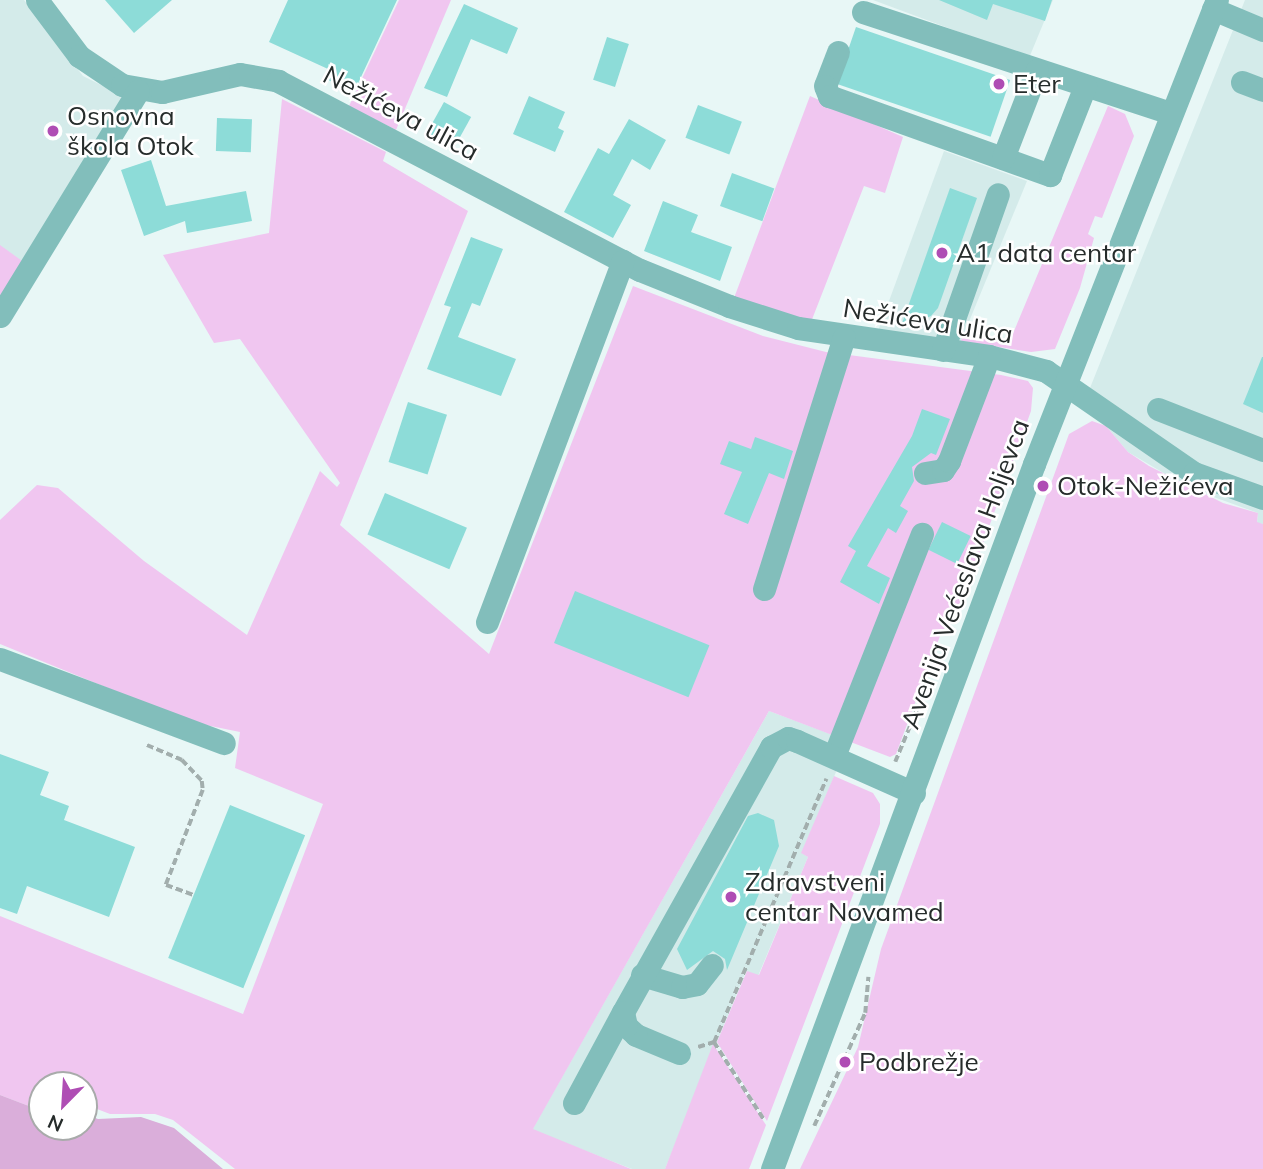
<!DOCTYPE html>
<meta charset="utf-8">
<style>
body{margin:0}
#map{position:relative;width:1263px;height:1169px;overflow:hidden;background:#e8f7f6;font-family:Mulish,sans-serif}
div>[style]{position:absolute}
.built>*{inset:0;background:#d4ebea}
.green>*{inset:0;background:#f0c6f0}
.forest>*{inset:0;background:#daaeda}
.building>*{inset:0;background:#8ddcd8;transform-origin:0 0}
.path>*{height:3.5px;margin-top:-1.75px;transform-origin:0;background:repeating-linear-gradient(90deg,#a2aead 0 7px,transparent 0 10.5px)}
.minor>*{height:23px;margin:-11.5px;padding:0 11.5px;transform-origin:11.5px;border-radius:11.5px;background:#82bebb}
.dots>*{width:19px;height:19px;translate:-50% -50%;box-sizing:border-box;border:4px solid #fff;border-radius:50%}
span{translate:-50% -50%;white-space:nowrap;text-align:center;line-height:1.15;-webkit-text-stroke:5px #fff;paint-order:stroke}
.poi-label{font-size:26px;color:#262c2b}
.left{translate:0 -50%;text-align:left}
.street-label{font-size:26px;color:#262c2b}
.north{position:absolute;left:28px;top:1071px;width:70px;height:70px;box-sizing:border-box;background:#fff;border:2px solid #a8abaa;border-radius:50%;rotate:204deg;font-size:19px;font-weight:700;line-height:28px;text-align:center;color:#262c2b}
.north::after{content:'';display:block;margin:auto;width:24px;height:32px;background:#af4db4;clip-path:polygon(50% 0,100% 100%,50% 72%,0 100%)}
</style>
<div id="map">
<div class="built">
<div style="clip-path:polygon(0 0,24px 0,83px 76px,125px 97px,0 300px)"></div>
<div style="clip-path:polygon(873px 0,1053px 0,1029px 58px)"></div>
<div style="clip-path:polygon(1245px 0,1263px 0,1263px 524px,1257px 523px,1258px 513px,1189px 488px,1128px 452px,1106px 426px,1116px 408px,1090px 388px)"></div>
<div style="clip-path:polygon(944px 151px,1027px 181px,961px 341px,878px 331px)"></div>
<div style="clip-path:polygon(769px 711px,849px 741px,802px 853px,808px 857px,758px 976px,746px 971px,665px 1169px,632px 1169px,532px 1130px)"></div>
</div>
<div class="green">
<div style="clip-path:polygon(399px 0,451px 0,396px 130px,349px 106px)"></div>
<div style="clip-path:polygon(810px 96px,903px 137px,885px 193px,864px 186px,811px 322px,734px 298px)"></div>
<div style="clip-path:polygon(282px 99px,386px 152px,383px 161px,468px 211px,340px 525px,489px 654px,633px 286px,763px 336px,826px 352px,1001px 375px,1028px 381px,1033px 388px,1031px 411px,964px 596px,940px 636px,896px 754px,890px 757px,769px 711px,533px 1129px,631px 1169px,235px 1169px,173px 1120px,155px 1114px,110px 1114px,84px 1104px,84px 1085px,42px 1085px,42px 1111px,0 1095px,0 916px,243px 1014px,323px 804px,235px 768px,240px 732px,191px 722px,0 644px,0 520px,37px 485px,58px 488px,144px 561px,247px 635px,320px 471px,337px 487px,340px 483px,240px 339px,214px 343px,163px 255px,269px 233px)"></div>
<div style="clip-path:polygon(1108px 106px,1125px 114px,1134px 136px,1102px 218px,1095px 216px,1088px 234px,1094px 238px,1080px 288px,1055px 349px,1031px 352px,961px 341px,963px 335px,1009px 343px)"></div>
<div style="clip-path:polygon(0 245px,25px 263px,0 298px)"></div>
<div style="clip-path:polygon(1092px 421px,1106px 426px,1128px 452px,1149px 466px,1223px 503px,1258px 513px,1257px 522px,1263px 524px,1263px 1169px,800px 1169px,858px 1047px,881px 949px,1069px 434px)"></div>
<div style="clip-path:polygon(834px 776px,873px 793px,880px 804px,880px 824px,767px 1121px,717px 1042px,747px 971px,759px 975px,808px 857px,801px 853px)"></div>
<div style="clip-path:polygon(713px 1044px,766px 1125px,751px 1164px,749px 1169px,665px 1169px)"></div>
</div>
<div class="forest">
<div style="clip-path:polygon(0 1095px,42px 1111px,42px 1127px,84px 1127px,84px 1114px,98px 1119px,141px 1117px,174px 1128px,223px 1169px,0 1169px)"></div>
</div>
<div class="building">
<div style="clip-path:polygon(105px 0,172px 0,134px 33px)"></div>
<div style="clip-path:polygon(288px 0,397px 0,354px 92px,324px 78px,328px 69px,269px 42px)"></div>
<div style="clip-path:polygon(939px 0,1052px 0,1045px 21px,993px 4px,987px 20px)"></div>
<div style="clip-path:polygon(464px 4px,518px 28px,507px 54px,471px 39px,447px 97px,424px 88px)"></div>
<div style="left:856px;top:27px;width:163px;height:60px;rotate:19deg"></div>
<div style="left:607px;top:37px;width:23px;height:45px;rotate:18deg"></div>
<div style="clip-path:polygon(529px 96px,565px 112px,558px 128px,564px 131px,555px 152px,513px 134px)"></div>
<div style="left:444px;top:102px;width:31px;height:38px;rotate:29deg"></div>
<div style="left:698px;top:105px;width:47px;height:35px;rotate:21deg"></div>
<div style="left:217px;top:118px;width:35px;height:33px;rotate:2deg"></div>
<div style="clip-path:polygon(629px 119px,666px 140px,650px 170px,632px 159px,613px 195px,631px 205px,613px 238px,564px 212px,598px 148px,609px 154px)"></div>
<div style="clip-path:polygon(151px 160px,166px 206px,246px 191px,252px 221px,187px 233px,185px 221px,144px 236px,121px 170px)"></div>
<div style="left:732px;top:173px;width:45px;height:35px;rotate:20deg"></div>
<div style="clip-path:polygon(950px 188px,977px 198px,938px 308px,931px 316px,900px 329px)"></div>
<div style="clip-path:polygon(663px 201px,698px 215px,691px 232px,732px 247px,720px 281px,644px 251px)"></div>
<div style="clip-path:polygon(471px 237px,503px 249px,480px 306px,472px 303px,458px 337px,516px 359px,501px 396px,427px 369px,451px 307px,444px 305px)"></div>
<div style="clip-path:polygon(1262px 357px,1263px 357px,1263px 413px,1243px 404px)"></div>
<div style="left:408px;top:402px;width:41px;height:63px;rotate:18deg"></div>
<div style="clip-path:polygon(922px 409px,950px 419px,936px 455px,931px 453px,912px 467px,914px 481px,900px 506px,908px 511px,896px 533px,888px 528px,867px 566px,890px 578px,879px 604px,840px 582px,856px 551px,848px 546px,912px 436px)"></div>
<div style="clip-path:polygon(755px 437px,793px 451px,784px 479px,769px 473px,748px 524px,724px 514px,742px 472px,720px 464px,729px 441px,751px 449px)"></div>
<div style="left:385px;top:493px;width:89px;height:45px;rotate:23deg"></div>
<div style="left:942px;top:522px;width:32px;height:31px;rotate:26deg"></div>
<div style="left:575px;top:591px;width:145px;height:56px;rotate:22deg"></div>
<div style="clip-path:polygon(0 754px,49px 772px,40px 795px,69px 806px,64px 820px,135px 847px,109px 917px,27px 886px,17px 914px,0 908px)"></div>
<div style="left:230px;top:805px;width:81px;height:165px;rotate:22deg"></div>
<div style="clip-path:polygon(758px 813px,774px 820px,779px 846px,727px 970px,725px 959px,713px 951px,687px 970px,677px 949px,748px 816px)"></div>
</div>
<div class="path">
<div style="left:147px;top:745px;width:38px;rotate:23deg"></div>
<div style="left:182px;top:760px;width:29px;rotate:46deg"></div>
<div style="left:202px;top:781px;width:9px;rotate:84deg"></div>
<div style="left:203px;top:790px;width:102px;rotate:111.3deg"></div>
<div style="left:166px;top:885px;width:29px;rotate:20deg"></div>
<div style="left:895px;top:762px;width:63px;rotate:-67.5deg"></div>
<div style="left:714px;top:1042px;width:286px;rotate:-66.9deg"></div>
<div style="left:698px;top:1047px;width:17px;rotate:-17deg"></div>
<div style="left:714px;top:1042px;width:94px;rotate:57.2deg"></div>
<div style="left:814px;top:1126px;width:124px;rotate:-65.7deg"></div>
<div style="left:865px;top:1013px;width:36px;rotate:-85deg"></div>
</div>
<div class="minor">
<div style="left:37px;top:0;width:70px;rotate:53.1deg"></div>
<div style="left:79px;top:56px;width:52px;rotate:34deg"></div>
<div style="left:122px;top:85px;width:41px;rotate:9.9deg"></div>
<div style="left:162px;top:92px;width:80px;rotate:-13deg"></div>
<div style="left:240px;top:74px;width:39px;rotate:10deg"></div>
<div style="left:278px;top:81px;width:408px;rotate:27.6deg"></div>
<div style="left:640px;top:270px;width:96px;rotate:22deg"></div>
<div style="left:729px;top:306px;width:72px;rotate:17.7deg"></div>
<div style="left:798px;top:328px;width:193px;rotate:8.3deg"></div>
<div style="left:989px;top:356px;width:59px;rotate:14.7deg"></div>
<div style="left:1046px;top:371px;width:180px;rotate:34.6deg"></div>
<div style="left:1194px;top:473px;width:73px;rotate:19.9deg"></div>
<div style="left:1213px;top:9px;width:54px;rotate:22.8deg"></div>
<div style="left:863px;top:12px;width:324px;rotate:18.2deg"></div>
<div style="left:838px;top:52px;width:36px;rotate:111deg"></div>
<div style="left:825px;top:86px;width:11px;rotate:68deg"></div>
<div style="left:829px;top:96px;width:235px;rotate:19.7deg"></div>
<div style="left:1050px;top:175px;width:96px;rotate:-68.5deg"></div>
<div style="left:1242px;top:82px;width:22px;rotate:21deg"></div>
<div style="left:1003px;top:158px;width:94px;rotate:-68.9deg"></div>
<div style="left:0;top:316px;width:264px;rotate:-58.5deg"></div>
<div style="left:943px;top:350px;width:165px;rotate:-70.6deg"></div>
<div style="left:1158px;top:409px;width:113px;rotate:21.3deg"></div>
<div style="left:925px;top:473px;width:18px;rotate:-9deg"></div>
<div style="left:943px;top:470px;width:11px;rotate:-56deg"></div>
<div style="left:949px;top:461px;width:112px;rotate:-69.1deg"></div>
<div style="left:764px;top:589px;width:264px;rotate:-72.4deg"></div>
<div style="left:487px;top:622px;width:386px;rotate:-69.4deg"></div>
<div style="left:0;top:659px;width:239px;rotate:20.6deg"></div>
<div style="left:834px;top:756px;width:239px;rotate:-68.4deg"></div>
<div style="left:642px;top:975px;width:42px;rotate:16.7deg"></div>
<div style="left:682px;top:987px;width:15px;rotate:-11deg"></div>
<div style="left:697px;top:984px;width:24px;rotate:-52deg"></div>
<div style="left:679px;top:1053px;width:47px;rotate:-157.3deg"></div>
<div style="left:636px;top:1035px;width:13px;rotate:-138deg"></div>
<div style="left:626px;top:1026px;width:14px;rotate:-102deg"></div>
<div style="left:623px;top:1012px;width:304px;rotate:-60.8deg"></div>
<div style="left:771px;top:747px;width:19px;rotate:-28deg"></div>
<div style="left:788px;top:738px;width:9px;rotate:18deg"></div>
<div style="left:797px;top:741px;width:128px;rotate:24deg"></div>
<div style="left:574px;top:1103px;width:103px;rotate:-61.7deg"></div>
<div style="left:772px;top:1169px;width:752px;rotate:-69.61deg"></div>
<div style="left:1034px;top:464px;width:499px;rotate:-68.5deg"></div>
</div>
<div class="dots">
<div style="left:999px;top:84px;background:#af4db4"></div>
<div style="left:53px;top:131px;background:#af4db4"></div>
<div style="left:942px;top:253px;background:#af4db4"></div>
<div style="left:1043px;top:486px;background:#af4db4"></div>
<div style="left:731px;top:897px;background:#af4db4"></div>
<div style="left:845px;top:1062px;background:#af4db4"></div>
</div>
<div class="poi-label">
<span class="left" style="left:1013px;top:84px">Eter</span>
<span class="left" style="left:67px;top:131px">Osnovna<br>škola Otok</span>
<span class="left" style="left:956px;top:253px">A1 data centar</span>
<span class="left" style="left:1057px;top:486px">Otok-Nežićeva</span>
<span class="left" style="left:745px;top:897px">Zdravstveni<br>centar Novamed</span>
<span class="left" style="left:859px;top:1062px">Podbrežje</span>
</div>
<div class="street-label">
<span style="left:401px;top:113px;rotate:28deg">Nežićeva ulica</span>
<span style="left:928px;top:321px;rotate:9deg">Nežićeva ulica</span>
<span style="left:965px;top:574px;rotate:-70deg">Avenija Većeslava Holjevca</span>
</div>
<div class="north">N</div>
</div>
